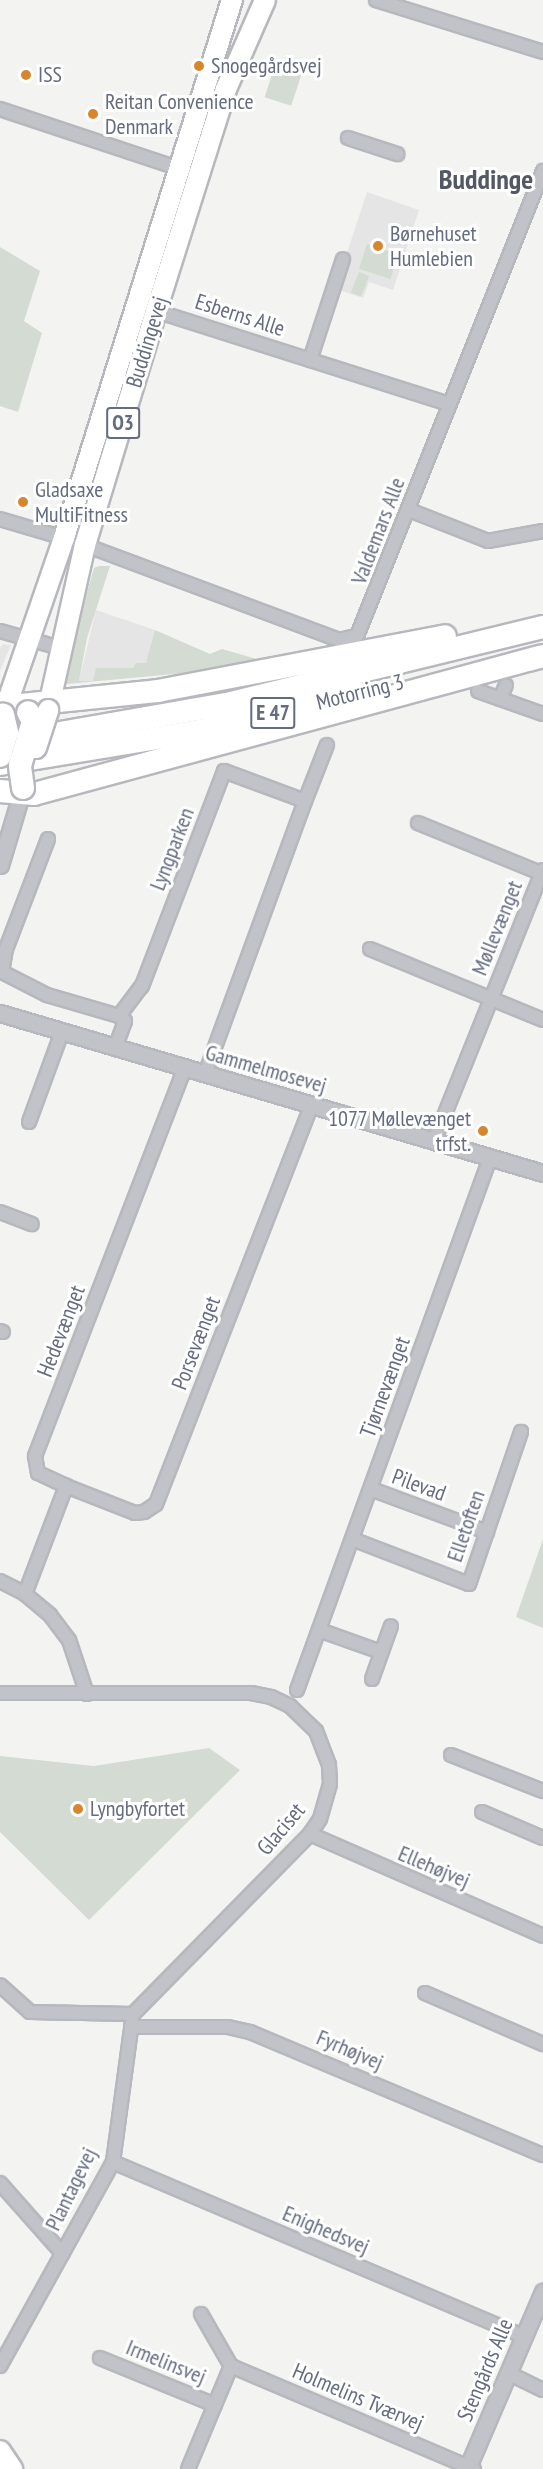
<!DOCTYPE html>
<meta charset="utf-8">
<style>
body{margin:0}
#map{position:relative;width:543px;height:2469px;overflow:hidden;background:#f3f4f1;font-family:"PT Sans Narrow",sans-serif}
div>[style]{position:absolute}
.built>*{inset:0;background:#e4e5e4}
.green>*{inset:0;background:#d3dbd2;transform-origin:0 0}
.roads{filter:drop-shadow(2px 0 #b7b8bd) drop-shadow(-2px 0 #b7b8bd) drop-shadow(0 2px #b7b8bd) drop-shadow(0 -2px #b7b8bd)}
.minor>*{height:12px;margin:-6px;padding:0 6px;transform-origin:6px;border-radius:6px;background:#c2c3c8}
.tertiary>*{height:15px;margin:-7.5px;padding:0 7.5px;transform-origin:7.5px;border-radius:7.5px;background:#c2c3c8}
.primary>*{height:20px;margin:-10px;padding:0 10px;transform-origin:10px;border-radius:10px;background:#fff}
.motorway>*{height:22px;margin:-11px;padding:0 11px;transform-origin:11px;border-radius:11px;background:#fff}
.bridges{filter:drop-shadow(2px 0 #b7b8bd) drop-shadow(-2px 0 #b7b8bd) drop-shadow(0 2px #b7b8bd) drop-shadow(0 -2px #b7b8bd)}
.primary-bridge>*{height:20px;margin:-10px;padding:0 10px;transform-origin:10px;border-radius:10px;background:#fff}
.motorway-bridge>*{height:22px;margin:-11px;padding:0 11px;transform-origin:11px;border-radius:11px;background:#fff}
.dots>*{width:16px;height:16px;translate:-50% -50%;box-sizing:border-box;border:3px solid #fff;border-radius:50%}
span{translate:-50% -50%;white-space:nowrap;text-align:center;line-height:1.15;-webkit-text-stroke:6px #fff;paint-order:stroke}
.shield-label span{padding:2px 4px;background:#fff;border:2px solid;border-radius:4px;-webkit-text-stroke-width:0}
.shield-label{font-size:21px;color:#656c80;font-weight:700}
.poi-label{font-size:22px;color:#656c80}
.left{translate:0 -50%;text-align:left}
.right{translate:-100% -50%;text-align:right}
.street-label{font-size:22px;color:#656c80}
.district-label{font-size:28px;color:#535865;font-weight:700}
</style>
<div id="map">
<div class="built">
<div style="clip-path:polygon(367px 192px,419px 210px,393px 290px,369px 282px,363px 298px,335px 289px)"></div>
<div style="clip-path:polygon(96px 610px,155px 630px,147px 663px,93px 681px,79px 681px)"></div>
<div style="clip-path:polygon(3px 644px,11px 645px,0 671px,0 648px)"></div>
</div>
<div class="green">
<div style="left:276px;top:62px;width:28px;height:37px;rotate:18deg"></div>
<div style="left:367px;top:244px;width:33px;height:26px;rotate:18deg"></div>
<div style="clip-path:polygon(0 247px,40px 271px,24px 321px,42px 333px,18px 412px,0 406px)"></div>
<div style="left:359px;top:272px;width:11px;height:22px;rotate:22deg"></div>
<div style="clip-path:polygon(99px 566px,110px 566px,87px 638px,79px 681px,93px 681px,96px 668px,133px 668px,136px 663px,146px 663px,155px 630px,210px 654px,222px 649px,260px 660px,258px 666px,67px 684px,62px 680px,94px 568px)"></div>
<div style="clip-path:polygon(543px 1539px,543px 1628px,516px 1617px)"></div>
<div style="clip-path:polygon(209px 1748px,240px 1770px,89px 1920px,0 1832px,0 1756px,94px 1766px)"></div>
</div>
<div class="roads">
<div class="minor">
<div style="left:376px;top:0;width:175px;rotate:17.3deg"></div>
<div style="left:0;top:109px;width:187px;rotate:18.4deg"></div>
<div style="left:348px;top:138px;width:52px;rotate:18.1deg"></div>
<div style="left:156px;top:311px;width:308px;rotate:17.6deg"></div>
<div style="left:310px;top:360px;width:106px;rotate:-71.9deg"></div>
<div style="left:409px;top:510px;width:85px;rotate:21.4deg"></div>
<div style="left:488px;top:541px;width:56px;rotate:-10.3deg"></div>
<div style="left:0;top:519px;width:67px;rotate:16.5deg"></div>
<div style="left:85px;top:545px;width:271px;rotate:20.5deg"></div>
<div style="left:339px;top:640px;width:18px;rotate:-13deg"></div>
<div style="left:357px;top:636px;width:501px;rotate:-68.2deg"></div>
<div style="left:0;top:631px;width:66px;rotate:15.7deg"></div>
<div style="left:478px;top:691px;width:69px;rotate:19.5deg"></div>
<div style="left:500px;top:699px;width:15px;rotate:-67deg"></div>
<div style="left:305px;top:801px;width:60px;rotate:-68.6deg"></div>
<div style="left:418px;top:823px;width:135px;rotate:22.2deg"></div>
<div style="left:48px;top:839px;width:118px;rotate:110.9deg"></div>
<div style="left:6px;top:949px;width:23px;rotate:100deg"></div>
<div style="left:2px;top:972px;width:51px;rotate:27.1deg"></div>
<div style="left:47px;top:995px;width:75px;rotate:16.3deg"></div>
<div style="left:119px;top:1016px;width:8px;rotate:40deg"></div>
<div style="left:125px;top:1021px;width:29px;rotate:110deg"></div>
<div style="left:370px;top:949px;width:187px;rotate:22.3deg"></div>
<div style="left:119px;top:1016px;width:38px;rotate:-53deg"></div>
<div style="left:142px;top:986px;width:230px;rotate:-69.1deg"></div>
<div style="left:224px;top:771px;width:86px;rotate:20.3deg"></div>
<div style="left:305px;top:801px;width:291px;rotate:110.1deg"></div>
<div style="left:29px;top:1122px;width:96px;rotate:-69.9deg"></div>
<div style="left:434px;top:1141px;width:292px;rotate:-68.1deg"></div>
<div style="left:0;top:1212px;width:34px;rotate:21deg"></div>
<div style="left:0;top:1331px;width:3px;rotate:18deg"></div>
<div style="left:66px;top:1486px;width:74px;rotate:21.4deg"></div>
<div style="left:135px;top:1513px;width:9px;rotate:-6deg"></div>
<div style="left:144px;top:1512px;width:14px;rotate:-34deg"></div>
<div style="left:156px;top:1504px;width:427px;rotate:-68.7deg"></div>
<div style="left:371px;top:1489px;width:124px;rotate:20.3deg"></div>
<div style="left:352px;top:1539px;width:125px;rotate:21deg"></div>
<div style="left:469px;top:1584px;width:161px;rotate:-71.1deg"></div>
<div style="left:0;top:1581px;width:28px;rotate:27deg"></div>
<div style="left:25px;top:1594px;width:33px;rotate:40deg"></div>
<div style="left:50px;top:1615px;width:31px;rotate:53deg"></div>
<div style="left:69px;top:1640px;width:57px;rotate:71.6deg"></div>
<div style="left:25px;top:1594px;width:116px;rotate:-69.2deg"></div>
<div style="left:66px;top:1486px;width:31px;rotate:-155deg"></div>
<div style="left:38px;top:1473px;width:17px;rotate:-100deg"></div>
<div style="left:35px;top:1456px;width:416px;rotate:-68.9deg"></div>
<div style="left:319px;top:1630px;width:66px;rotate:19.5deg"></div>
<div style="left:372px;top:1679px;width:56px;rotate:-70.3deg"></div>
<div style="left:297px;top:1690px;width:566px;rotate:-70.06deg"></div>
<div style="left:0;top:1693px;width:251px"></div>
<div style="left:251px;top:1693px;width:20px;rotate:11deg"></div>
<div style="left:271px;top:1697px;width:21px;rotate:25deg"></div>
<div style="left:290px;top:1706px;width:36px;rotate:44deg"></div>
<div style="left:316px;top:1731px;width:36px;rotate:69deg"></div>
<div style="left:329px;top:1765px;width:19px;rotate:87deg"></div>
<div style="left:330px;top:1784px;width:36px;rotate:106deg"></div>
<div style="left:320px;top:1819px;width:18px;rotate:124deg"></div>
<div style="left:310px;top:1834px;width:252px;rotate:134.5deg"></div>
<div style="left:133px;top:2014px;width:103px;rotate:-178.9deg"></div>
<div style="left:30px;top:2012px;width:40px;rotate:-138deg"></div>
<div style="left:451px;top:1755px;width:99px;rotate:21.4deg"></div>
<div style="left:482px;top:1812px;width:66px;rotate:23.1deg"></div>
<div style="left:310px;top:1834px;width:254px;rotate:23.6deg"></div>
<div style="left:425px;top:1993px;width:129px;rotate:23.4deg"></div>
<div style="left:131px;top:2027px;width:97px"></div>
<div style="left:228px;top:2027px;width:23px;rotate:13deg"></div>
<div style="left:250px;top:2032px;width:318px;rotate:22.8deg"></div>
<div style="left:113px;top:2162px;width:445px;rotate:23deg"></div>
<div style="left:0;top:2183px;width:94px;rotate:48.5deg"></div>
<div style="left:100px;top:2358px;width:124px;rotate:22.2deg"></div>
<div style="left:0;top:2366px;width:233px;rotate:-61deg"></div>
<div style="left:113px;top:2162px;width:142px;rotate:-82.3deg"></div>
<div style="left:231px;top:2366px;width:264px;rotate:23deg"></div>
<div style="left:508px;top:2373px;width:39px;rotate:26deg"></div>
<div style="left:188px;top:2469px;width:112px;rotate:-67.3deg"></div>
<div style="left:231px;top:2366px;width:60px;rotate:-120deg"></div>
</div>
<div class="tertiary">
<div style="left:0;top:865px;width:80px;rotate:-73.4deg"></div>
<div style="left:0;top:1013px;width:566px;rotate:16.42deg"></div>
<div style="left:467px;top:2469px;width:193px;rotate:-66.8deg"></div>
</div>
<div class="primary">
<div style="left:48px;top:710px;width:169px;rotate:-77.4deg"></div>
<div style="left:85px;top:545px;width:245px;rotate:-73.1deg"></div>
<div style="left:156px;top:311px;width:233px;rotate:-72.5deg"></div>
<div style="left:226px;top:89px;width:97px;rotate:-66.3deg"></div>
<div style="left:2px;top:718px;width:190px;rotate:-71deg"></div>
<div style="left:64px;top:538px;width:564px;rotate:-72.66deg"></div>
<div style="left:0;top:2451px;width:22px;rotate:56deg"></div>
</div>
<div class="motorway">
<div style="left:0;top:707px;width:159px;rotate:-5.8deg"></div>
<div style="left:158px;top:691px;width:292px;rotate:-10.8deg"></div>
<div style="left:20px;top:740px;width:210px;rotate:-9.9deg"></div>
<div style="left:227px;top:704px;width:325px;rotate:-13.7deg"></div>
<div style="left:0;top:764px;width:203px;rotate:-9.4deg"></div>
<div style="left:200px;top:731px;width:162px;rotate:-13.6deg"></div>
<div style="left:0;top:791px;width:34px;rotate:5deg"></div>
<div style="left:34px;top:794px;width:527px;rotate:-15.17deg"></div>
</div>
</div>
<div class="bridges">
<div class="primary-bridge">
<div style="left:36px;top:748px;width:40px;rotate:-72deg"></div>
</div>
<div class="motorway-bridge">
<div style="left:0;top:756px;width:25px;rotate:-74deg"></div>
<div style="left:7px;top:732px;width:18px;rotate:-103deg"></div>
<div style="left:23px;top:788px;width:22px;rotate:-98deg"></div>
<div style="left:20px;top:766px;width:47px;rotate:-73.9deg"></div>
<div style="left:33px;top:721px;width:10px;rotate:-119deg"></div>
</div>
</div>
<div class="dots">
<div style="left:199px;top:66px;background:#d7862e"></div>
<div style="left:26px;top:75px;background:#d7862e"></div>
<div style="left:93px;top:114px;background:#d7862e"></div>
<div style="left:378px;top:246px;background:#d7862e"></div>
<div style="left:23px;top:502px;background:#d7862e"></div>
<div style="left:483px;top:1131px;background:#d7862e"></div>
<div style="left:78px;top:1809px;background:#d7862e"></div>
</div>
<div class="shield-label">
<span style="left:123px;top:423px">O3</span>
<span style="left:273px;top:713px">E 47</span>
</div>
<div class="poi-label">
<span class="left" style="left:211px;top:66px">Snogegårdsvej</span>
<span class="left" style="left:38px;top:75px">ISS</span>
<span class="left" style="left:105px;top:114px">Reitan Convenience<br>Denmark</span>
<span class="left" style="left:390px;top:246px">Børnehuset<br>Humlebien</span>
<span class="left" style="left:35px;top:502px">Gladsaxe<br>MultiFitness</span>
<span class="right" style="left:471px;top:1131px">1077 Møllevænget<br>trfst.</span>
<span class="left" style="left:90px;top:1809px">Lyngbyfortet</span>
</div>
<div class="street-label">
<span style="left:240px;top:315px;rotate:18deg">Esberns Alle</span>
<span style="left:147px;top:342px;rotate:-73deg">Buddingevej</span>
<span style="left:378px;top:531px;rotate:-69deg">Valdemars Alle</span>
<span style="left:360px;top:692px;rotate:-14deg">Motorring 3</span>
<span style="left:172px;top:849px;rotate:-69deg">Lyngparken</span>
<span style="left:497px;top:928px;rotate:-68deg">Møllevænget</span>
<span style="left:266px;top:1069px;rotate:16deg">Gammelmosevej</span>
<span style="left:61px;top:1331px;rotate:-69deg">Hedevænget</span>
<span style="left:196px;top:1343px;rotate:-69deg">Porsevænget</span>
<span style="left:385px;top:1387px;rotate:-70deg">Tjørnevænget</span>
<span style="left:419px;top:1485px;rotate:20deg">Pilevad</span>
<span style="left:466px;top:1526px;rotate:-71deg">Elletoften</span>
<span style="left:281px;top:1829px;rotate:-50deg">Glaciset</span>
<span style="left:434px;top:1867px;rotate:23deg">Ellehøjvej</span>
<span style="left:350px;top:2050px;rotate:23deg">Fyrhøjvej</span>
<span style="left:71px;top:2189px;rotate:-64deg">Plantagevej</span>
<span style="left:326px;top:2230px;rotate:23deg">Enighedsvej</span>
<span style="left:166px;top:2362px;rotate:22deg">Irmelinsvej</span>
<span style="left:485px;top:2370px;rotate:-67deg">Stengårds Alle</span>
<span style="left:358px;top:2397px;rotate:23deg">Holmelins Tværvej</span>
</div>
<div class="district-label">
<span style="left:486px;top:179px">Buddinge</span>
</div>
</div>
